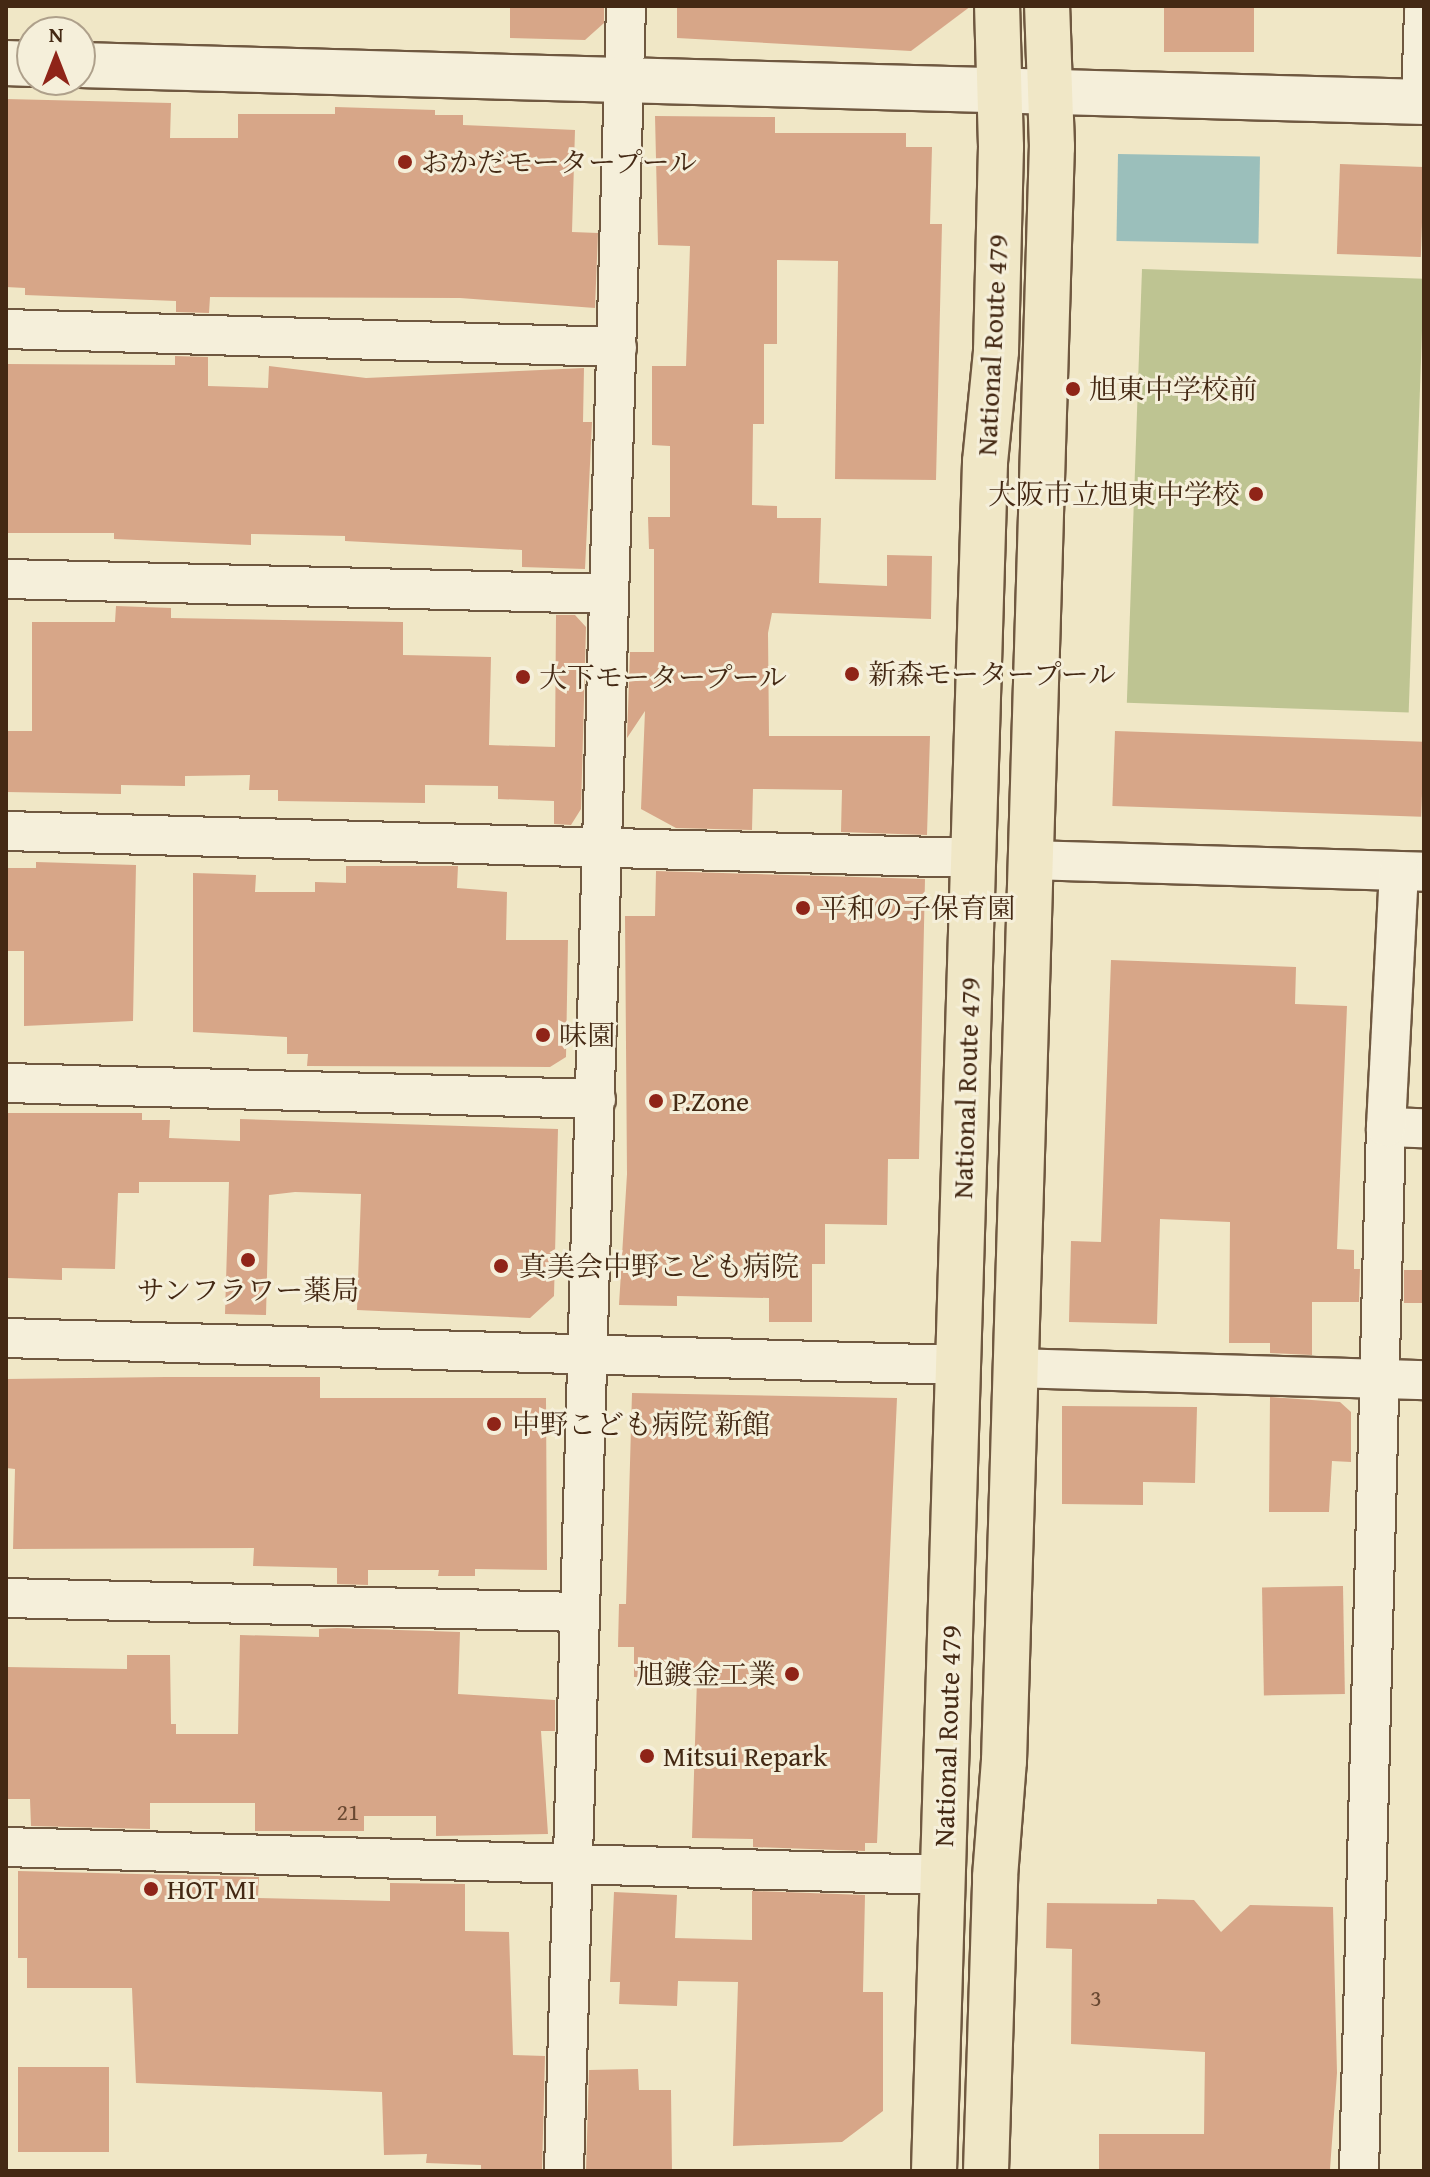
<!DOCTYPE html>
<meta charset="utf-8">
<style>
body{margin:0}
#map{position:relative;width:1430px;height:2177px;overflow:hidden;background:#f0e7c6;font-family:"Gentium Book Plus","Noto Serif JP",serif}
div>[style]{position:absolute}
.green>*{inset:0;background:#bec492;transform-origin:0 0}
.water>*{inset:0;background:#9bbfbb;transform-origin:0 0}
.building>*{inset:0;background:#d7a688;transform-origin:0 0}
.roads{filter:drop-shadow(2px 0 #6f5840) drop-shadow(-2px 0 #6f5840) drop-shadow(0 2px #6f5840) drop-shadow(0 -2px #6f5840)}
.street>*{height:38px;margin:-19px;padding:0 19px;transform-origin:19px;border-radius:19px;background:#f5efda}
.secondary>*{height:44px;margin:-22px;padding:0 22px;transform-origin:22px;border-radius:22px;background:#f5efda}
.highway>*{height:44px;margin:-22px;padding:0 22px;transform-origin:22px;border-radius:22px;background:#f0e7c6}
.dots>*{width:22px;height:22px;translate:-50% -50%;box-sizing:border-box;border:4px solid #f5efda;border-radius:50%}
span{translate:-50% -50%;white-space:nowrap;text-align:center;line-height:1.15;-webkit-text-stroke:6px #f5efda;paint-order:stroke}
.number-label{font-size:24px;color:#694831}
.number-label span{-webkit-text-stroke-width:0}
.poi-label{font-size:28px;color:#442914}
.left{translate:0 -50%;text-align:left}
.right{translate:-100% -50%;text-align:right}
.street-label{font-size:28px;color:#442914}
.frame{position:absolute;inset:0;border:8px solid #442914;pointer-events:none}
.north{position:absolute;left:16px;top:16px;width:80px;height:80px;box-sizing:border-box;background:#f5efda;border:2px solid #aea08b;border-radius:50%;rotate:0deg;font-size:22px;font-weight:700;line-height:32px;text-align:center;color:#442914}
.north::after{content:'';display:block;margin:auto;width:28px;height:36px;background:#8f2418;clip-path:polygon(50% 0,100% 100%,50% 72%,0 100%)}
</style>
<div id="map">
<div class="green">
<div style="left:1142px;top:269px;width:282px;height:434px;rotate:2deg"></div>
</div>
<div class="water">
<div style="left:1118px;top:154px;width:142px;height:87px;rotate:1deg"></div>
</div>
<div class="building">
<div style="clip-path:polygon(510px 6px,604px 6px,604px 23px,585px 40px,510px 38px)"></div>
<div style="clip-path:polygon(677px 6px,971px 6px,911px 51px,677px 38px)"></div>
<div style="left:1164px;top:6px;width:90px;height:46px"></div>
<div style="clip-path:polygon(6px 99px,171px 103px,170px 138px,238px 138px,238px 114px,335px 114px,335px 107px,435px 110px,435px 115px,463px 115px,463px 125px,575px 130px,572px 232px,598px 233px,595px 308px,460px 298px,210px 297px,209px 313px,176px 312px,176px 301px,25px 295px,25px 288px,6px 287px)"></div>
<div style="clip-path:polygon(655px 116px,775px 117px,775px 133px,906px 133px,906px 147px,932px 147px,930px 224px,942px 224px,936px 480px,835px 479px,838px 261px,777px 260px,777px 344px,764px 344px,764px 424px,753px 424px,752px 505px,777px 506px,777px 518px,821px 518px,819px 583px,887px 586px,887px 555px,932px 556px,931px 619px,772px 613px,768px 633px,769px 736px,930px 736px,927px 835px,841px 832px,842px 790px,753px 789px,752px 830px,676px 828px,641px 809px,645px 711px,627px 738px,630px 652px,654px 652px,654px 549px,649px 549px,648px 517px,670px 517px,670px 446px,652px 445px,652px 366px,686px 366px,690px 246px,658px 245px)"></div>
<div style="left:1340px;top:164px;width:84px;height:90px;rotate:2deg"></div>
<div style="clip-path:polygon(175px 356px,208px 357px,208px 386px,268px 388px,269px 366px,366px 378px,584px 368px,583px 422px,592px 422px,585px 569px,522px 567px,522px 550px,345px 541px,345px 536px,251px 534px,251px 545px,114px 539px,114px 533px,6px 533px,6px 364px,175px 365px)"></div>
<div style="clip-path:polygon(116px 606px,171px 608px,171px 618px,403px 622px,403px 655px,491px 657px,489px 745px,555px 747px,556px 615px,575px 615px,586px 627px,581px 809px,571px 825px,554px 824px,554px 801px,498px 799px,498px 786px,425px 785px,425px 803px,278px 801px,278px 790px,249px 790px,250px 775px,185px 776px,185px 786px,121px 785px,121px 794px,6px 792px,6px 731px,32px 731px,32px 622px,115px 622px)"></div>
<div style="left:1115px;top:731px;width:309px;height:75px;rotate:2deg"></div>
<div style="clip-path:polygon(36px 862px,136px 865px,133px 1021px,24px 1026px,24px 951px,6px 951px,6px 868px,36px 868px)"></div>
<div style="clip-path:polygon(346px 866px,458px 866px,457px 888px,507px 892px,506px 940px,568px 940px,566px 1057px,550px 1067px,307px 1066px,308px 1054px,287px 1054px,287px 1037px,193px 1032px,193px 873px,256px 875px,255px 892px,315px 892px,315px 882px,346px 883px)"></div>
<div style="clip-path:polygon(656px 871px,925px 879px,919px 1159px,888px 1159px,887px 1225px,825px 1224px,825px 1264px,812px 1264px,812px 1322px,769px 1322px,769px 1298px,677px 1296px,677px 1306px,619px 1305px,627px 1174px,625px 916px,655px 916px)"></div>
<div style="clip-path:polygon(1111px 960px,1296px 967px,1295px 1004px,1347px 1006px,1337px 1249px,1354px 1250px,1354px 1269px,1360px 1269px,1359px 1302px,1312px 1302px,1312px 1355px,1270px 1353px,1270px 1343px,1229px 1343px,1230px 1222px,1160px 1219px,1157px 1324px,1069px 1322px,1071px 1241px,1101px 1242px)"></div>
<div style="clip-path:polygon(6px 1113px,142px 1113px,142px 1120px,170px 1120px,169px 1138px,240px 1141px,240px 1119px,558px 1129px,554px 1296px,530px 1318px,357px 1310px,361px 1194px,295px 1192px,269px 1195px,266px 1315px,225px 1314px,229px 1182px,139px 1182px,139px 1193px,118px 1193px,115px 1269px,62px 1268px,62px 1280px,8px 1278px)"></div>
<div style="left:1404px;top:1270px;width:20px;height:33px"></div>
<div style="clip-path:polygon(166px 1377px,320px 1377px,320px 1398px,546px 1398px,547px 1570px,475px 1569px,475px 1576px,438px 1576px,439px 1570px,368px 1570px,368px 1585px,337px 1584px,337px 1568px,253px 1566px,254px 1548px,13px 1549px,15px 1469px,6px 1468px,6px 1379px)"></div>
<div style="clip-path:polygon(632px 1393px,897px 1398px,877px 1843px,865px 1843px,865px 1851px,753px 1847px,753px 1839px,692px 1838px,697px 1679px,634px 1677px,634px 1647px,618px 1647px,619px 1604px,626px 1604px)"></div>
<div style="clip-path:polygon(1270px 1397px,1340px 1402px,1351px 1412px,1351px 1462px,1332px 1461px,1329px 1512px,1269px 1512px)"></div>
<div style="clip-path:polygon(1062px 1406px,1197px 1407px,1195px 1483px,1143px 1482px,1143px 1505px,1062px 1504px)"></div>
<div style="left:1343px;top:1586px;width:108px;height:81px;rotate:89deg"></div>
<div style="clip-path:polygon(337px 1628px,460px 1632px,458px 1694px,555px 1700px,555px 1731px,541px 1731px,548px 1834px,436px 1836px,436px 1816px,364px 1816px,364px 1831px,255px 1831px,255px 1803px,150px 1803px,150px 1829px,31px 1826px,30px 1799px,6px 1799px,6px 1667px,127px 1669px,127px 1655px,170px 1655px,171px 1724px,176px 1724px,176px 1734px,238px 1734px,240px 1635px,319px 1637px,319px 1629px)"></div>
<div style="clip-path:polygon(18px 1871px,259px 1877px,258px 1898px,390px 1901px,390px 1883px,465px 1884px,465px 1931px,509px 1932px,513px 2055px,545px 2056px,542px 2171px,481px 2171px,481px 2165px,426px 2163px,427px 2154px,384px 2155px,382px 2092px,136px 2083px,132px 1988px,27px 1988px,27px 1958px,18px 1958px)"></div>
<div style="clip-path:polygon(752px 1891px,865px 1895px,863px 1992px,883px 1992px,883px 2111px,842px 2142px,733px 2146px,738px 1982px,678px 1981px,677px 2006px,619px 2004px,620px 1982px,610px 1982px,614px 1892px,677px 1895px,675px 1938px,752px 1940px)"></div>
<div style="clip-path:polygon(1157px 1899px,1194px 1900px,1221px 1932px,1250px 1905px,1333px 1907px,1337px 2073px,1330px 2169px,1099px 2171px,1099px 2134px,1204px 2134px,1205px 2052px,1071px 2044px,1072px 1949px,1046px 1948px,1047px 1903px,1157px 1904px)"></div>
<div style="left:18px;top:2067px;width:91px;height:85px"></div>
<div style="clip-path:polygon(638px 2069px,639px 2090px,671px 2090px,672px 2171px,586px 2171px,589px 2070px)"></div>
</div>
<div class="roads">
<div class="street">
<div style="left:1421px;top:101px;width:90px;rotate:-88.1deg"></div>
<div style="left:6px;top:329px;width:611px;rotate:1.69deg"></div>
<div style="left:6px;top:579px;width:603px;rotate:1.42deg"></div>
<div style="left:6px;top:831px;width:967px;rotate:1.6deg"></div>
<div style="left:1031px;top:860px;width:393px;rotate:1.7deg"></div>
<div style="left:6px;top:1083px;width:590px;rotate:1.55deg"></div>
<div style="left:1386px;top:1127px;width:38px;rotate:2deg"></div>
<div style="left:6px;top:1338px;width:952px;rotate:1.62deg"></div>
<div style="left:1015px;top:1368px;width:409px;rotate:1.7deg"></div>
<div style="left:6px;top:1598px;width:574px;rotate:1.4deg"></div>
<div style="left:6px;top:1847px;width:935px;rotate:1.72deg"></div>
<div style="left:564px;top:2171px;width:2166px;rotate:-88.36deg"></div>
<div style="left:1359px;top:2171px;width:1044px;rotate:-88.52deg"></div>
<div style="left:1386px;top:1127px;width:256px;rotate:-87.1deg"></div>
</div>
<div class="secondary">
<div style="left:6px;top:63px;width:26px;rotate:2deg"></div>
<div style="left:80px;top:65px;width:1345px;rotate:1.58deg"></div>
</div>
<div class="highway">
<div style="left:934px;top:2171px;width:1710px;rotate:-88.29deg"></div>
<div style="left:985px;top:462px;width:112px;rotate:-84.3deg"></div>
<div style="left:996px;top:351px;width:204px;rotate:-88.6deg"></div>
<div style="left:1001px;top:147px;width:141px;rotate:-91.6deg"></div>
<div style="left:986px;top:2171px;width:294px;rotate:-88.2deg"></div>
<div style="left:995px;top:1877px;width:116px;rotate:-85.6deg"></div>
<div style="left:1004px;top:1761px;width:1615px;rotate:-88.3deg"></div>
<div style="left:1052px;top:147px;width:141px;rotate:-92deg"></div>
</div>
</div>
<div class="dots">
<div style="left:405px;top:162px;background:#8f2418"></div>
<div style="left:1073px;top:389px;background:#8f2418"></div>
<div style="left:1256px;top:494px;background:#8f2418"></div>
<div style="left:852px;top:674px;background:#8f2418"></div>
<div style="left:523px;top:677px;background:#8f2418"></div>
<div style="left:803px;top:908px;background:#8f2418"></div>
<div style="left:543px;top:1035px;background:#8f2418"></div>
<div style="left:656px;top:1101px;background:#8f2418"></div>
<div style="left:248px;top:1260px;background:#8f2418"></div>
<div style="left:501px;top:1266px;background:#8f2418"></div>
<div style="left:494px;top:1424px;background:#8f2418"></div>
<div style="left:792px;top:1674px;background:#8f2418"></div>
<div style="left:647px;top:1756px;background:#8f2418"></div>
<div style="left:151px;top:1889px;background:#8f2418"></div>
</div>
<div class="number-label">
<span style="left:348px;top:1812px">21</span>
<span style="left:1096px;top:1998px">3</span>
</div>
<div class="poi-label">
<span class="left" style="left:421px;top:162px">おかだモータープール</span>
<span class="left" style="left:1089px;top:389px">旭東中学校前</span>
<span class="right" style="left:1240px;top:494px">大阪市立旭東中学校</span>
<span class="left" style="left:868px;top:674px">新森モータープール</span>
<span class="left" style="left:539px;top:677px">大下モータープール</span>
<span class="left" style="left:819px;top:908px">平和の子保育園</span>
<span class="left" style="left:559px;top:1035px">味園</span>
<span class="left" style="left:672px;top:1101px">P.Zone</span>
<span class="left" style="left:519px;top:1266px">真美会中野こども病院</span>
<span style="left:248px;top:1290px">サンフラワー薬局</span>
<span class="left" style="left:512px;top:1424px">中野こども病院 新館</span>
<span class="right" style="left:776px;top:1674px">旭鍍金工業</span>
<span class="left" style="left:663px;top:1756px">Mitsui Repark</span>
<span class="left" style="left:167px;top:1889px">HOT MI</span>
</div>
<div class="street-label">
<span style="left:992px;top:345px;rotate:-87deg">National Route 479</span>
<span style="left:966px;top:1088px;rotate:-88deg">National Route 479</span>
<span style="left:947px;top:1736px;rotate:-88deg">National Route 479</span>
</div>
<div class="frame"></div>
<div class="north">N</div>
</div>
